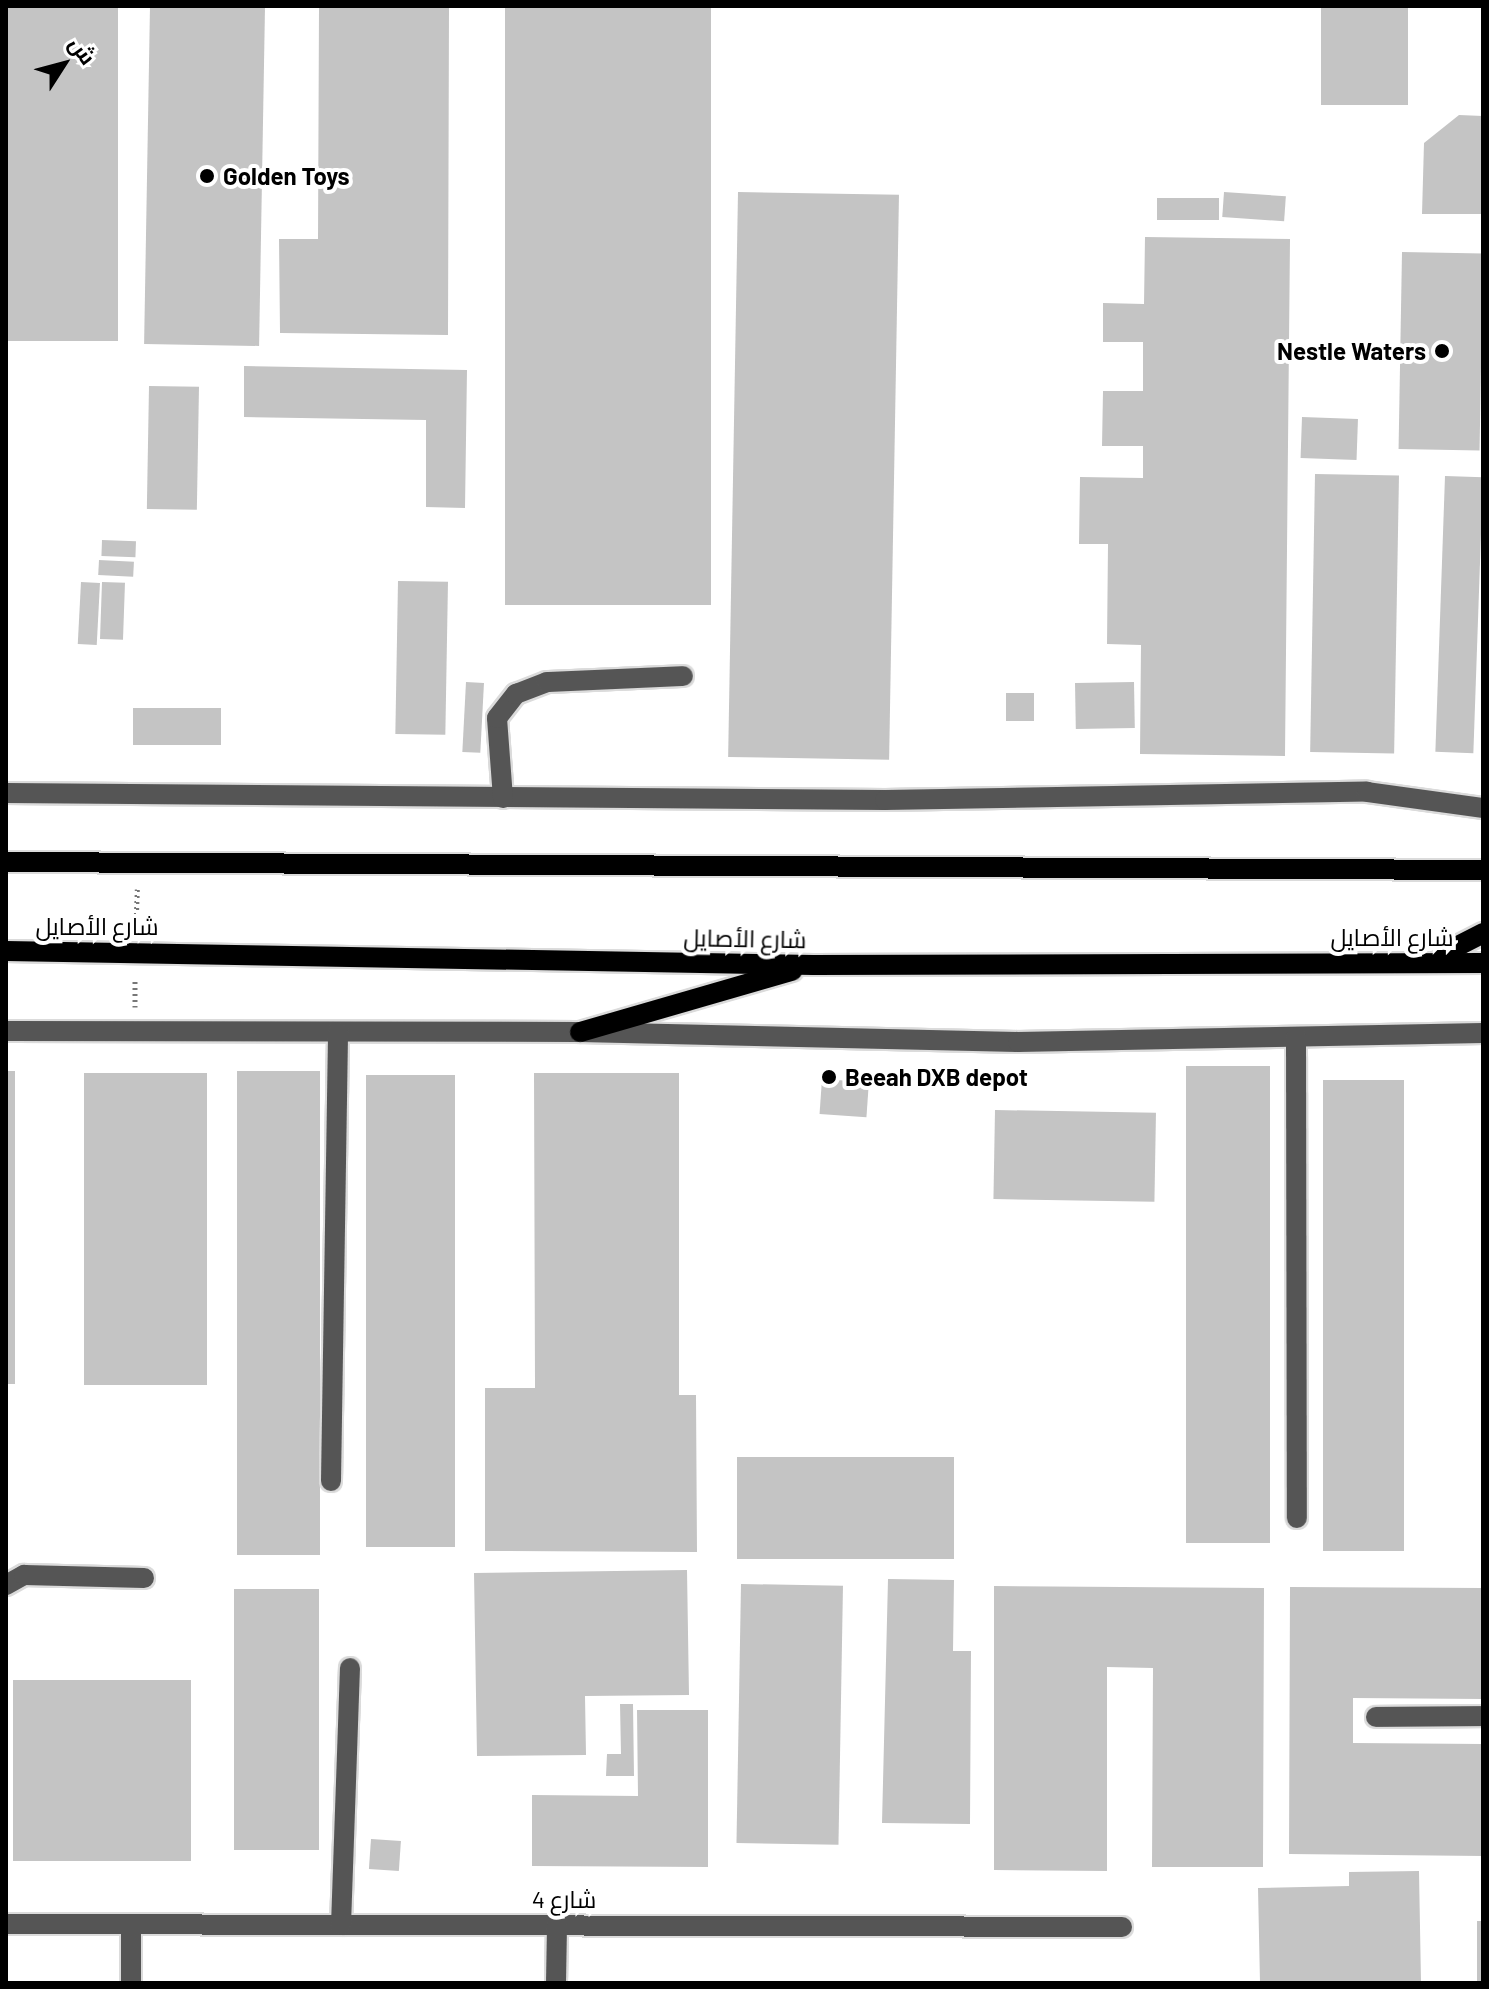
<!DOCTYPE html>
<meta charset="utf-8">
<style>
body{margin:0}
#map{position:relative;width:1489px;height:1989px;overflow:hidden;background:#fff;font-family:Barlow,Cairo,sans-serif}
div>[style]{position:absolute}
.building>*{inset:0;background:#c4c4c4;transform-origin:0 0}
.path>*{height:5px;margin-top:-2.5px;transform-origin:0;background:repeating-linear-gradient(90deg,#777 0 2px,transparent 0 6px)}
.roads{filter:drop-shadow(2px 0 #dbdbdb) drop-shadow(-2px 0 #dbdbdb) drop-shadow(0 2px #dbdbdb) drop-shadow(0 -2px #dbdbdb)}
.minor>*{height:20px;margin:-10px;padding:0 10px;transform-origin:10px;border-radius:10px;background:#555}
.major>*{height:20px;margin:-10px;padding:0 10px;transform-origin:10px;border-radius:10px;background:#000}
.dots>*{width:22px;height:22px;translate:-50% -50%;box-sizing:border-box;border:4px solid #fff;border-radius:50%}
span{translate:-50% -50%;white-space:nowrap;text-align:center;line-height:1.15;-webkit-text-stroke:8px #fff;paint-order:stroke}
.poi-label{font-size:24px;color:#000;font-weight:700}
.left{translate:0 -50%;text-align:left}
.right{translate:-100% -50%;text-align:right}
.street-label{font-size:24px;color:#000}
.frame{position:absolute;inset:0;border:8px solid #000;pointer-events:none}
.north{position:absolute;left:24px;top:24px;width:80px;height:80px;-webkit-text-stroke:6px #fff;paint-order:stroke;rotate:54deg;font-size:22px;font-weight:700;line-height:32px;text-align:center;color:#000}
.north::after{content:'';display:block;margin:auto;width:28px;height:36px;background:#000;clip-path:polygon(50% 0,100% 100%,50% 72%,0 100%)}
</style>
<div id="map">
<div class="building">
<div style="left:6px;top:6px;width:112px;height:335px"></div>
<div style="left:150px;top:6px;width:115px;height:338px;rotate:1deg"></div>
<div style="clip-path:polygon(319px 6px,449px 6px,448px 335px,280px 333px,279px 239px,318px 239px)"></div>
<div style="left:505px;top:6px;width:206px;height:599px"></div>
<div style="left:1321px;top:6px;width:87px;height:99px"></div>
<div style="clip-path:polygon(1459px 115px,1483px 116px,1483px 214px,1422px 214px,1424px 143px)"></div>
<div style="left:738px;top:192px;width:161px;height:565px;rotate:1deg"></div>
<div style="left:1224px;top:192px;width:62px;height:25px;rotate:4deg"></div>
<div style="left:1157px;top:198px;width:62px;height:22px"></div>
<div style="clip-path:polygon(1145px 237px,1290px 239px,1285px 756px,1140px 754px,1141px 645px,1107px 644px,1108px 544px,1079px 544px,1080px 477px,1143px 478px,1143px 446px,1102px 446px,1103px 391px,1143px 391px,1143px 342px,1103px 342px,1103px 303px,1144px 304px)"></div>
<div style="left:1402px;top:252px;width:81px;height:197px;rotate:1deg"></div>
<div style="clip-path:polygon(244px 366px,467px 370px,465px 508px,426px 507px,426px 420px,244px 417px)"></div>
<div style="left:149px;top:386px;width:50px;height:123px;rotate:1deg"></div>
<div style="left:1302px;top:417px;width:56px;height:41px;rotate:2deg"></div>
<div style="left:1315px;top:474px;width:84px;height:278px;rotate:1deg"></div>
<div style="left:1445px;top:476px;width:38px;height:276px;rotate:2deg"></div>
<div style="left:102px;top:540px;width:34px;height:16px;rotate:2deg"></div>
<div style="left:99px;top:560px;width:35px;height:15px;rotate:3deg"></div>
<div style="left:398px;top:581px;width:50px;height:153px;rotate:1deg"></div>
<div style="left:81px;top:582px;width:19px;height:62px;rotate:3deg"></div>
<div style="left:102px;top:582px;width:23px;height:57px;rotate:2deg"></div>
<div style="left:466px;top:682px;width:18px;height:70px;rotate:3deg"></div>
<div style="left:1134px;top:682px;width:46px;height:59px;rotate:89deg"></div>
<div style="left:1006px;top:693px;width:28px;height:28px"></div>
<div style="left:221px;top:708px;width:37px;height:88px;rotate:90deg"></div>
<div style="left:1186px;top:1066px;width:84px;height:477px"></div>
<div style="left:6px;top:1071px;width:9px;height:313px"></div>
<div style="left:237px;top:1071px;width:83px;height:484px"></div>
<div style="left:84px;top:1073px;width:123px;height:312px"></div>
<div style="clip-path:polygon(534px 1073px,679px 1073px,679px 1395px,696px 1395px,697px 1552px,485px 1551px,485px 1388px,535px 1388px)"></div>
<div style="left:366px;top:1075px;width:89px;height:472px"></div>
<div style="left:822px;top:1079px;width:47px;height:35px;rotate:4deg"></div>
<div style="left:1323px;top:1080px;width:81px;height:471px"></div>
<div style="left:995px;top:1110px;width:161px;height:89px;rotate:1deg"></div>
<div style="left:737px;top:1457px;width:217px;height:102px"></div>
<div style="clip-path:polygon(687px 1570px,689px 1695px,585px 1696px,586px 1755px,477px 1756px,474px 1573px)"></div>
<div style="clip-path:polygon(888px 1579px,954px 1580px,953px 1651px,971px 1651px,970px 1824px,882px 1823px)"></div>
<div style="left:741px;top:1584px;width:102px;height:259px;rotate:1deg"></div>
<div style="clip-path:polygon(994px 1586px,1264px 1588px,1263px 1867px,1152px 1867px,1153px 1668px,1107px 1667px,1107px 1871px,994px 1870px)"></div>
<div style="clip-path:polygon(1290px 1587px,1483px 1588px,1483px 1699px,1353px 1698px,1353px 1743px,1483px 1744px,1483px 1856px,1289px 1854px)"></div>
<div style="left:234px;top:1589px;width:85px;height:261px"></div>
<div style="left:13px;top:1680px;width:178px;height:181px"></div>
<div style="clip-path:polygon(620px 1704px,633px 1704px,634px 1776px,606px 1776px,607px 1754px,621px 1754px)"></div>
<div style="clip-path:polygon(637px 1710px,708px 1710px,708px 1867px,532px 1866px,532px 1795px,638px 1796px)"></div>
<div style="left:371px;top:1839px;width:30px;height:30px;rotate:4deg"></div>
<div style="clip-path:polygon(1419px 1871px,1421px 1983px,1260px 1983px,1258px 1888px,1349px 1886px,1349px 1872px)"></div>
<div style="left:1477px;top:1921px;width:6px;height:62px"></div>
</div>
<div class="path">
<div style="left:136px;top:927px;width:38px;rotate:-88deg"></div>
<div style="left:135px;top:981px;width:26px;rotate:90deg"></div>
</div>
<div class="roads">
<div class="minor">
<div style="left:6px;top:793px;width:879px;rotate:0.46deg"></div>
<div style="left:885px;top:800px;width:482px;rotate:-1deg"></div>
<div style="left:1367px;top:792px;width:117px;rotate:7.9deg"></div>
<div style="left:503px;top:798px;width:80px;rotate:-94.3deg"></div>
<div style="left:497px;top:718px;width:31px;rotate:-52deg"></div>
<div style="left:516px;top:694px;width:33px;rotate:-21deg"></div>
<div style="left:547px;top:682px;width:136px;rotate:-2.5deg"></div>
<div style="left:6px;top:1031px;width:574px;rotate:0.1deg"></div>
<div style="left:580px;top:1032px;width:438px;rotate:1.3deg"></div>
<div style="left:1018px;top:1042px;width:465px;rotate:-1.1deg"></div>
<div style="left:1296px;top:1037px;width:481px;rotate:89.9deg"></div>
<div style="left:331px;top:1481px;width:449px;rotate:-89.1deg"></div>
<div style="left:6px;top:1585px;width:21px;rotate:-29deg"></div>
<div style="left:24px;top:1575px;width:120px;rotate:1.4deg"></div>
<div style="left:1376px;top:1717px;width:107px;rotate:-0.5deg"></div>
<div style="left:6px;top:1924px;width:1116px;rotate:0.15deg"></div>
<div style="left:341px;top:1925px;width:257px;rotate:-88deg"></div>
<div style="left:131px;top:1983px;width:58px;rotate:-90deg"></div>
<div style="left:556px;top:1983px;width:58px;rotate:-89deg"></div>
</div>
<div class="major">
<div style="left:6px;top:862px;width:1477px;rotate:0.31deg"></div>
<div style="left:6px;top:951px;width:807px;rotate:0.99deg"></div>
<div style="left:813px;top:965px;width:670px;rotate:-0.17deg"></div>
<div style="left:1437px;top:963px;width:23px;rotate:-41deg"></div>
<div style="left:1454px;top:948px;width:33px;rotate:-27deg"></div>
<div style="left:580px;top:1032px;width:221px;rotate:-16.1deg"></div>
</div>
</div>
<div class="dots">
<div style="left:207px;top:176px;background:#000"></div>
<div style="left:1442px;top:351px;background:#000"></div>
<div style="left:829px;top:1077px;background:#000"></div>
</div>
<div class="poi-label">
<span class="left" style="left:223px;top:176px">Golden Toys</span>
<span class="right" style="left:1426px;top:351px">Nestle Waters</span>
<span class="left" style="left:845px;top:1077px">Beeah DXB depot</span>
</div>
<div class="street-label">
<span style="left:97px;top:926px">شارع الأصايل</span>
<span style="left:1392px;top:937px">شارع الأصايل</span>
<span style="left:745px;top:938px;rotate:1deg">شارع الأصايل</span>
<span style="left:564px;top:1899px">شارع 4</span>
</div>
<div class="frame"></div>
<div class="north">ش</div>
</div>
